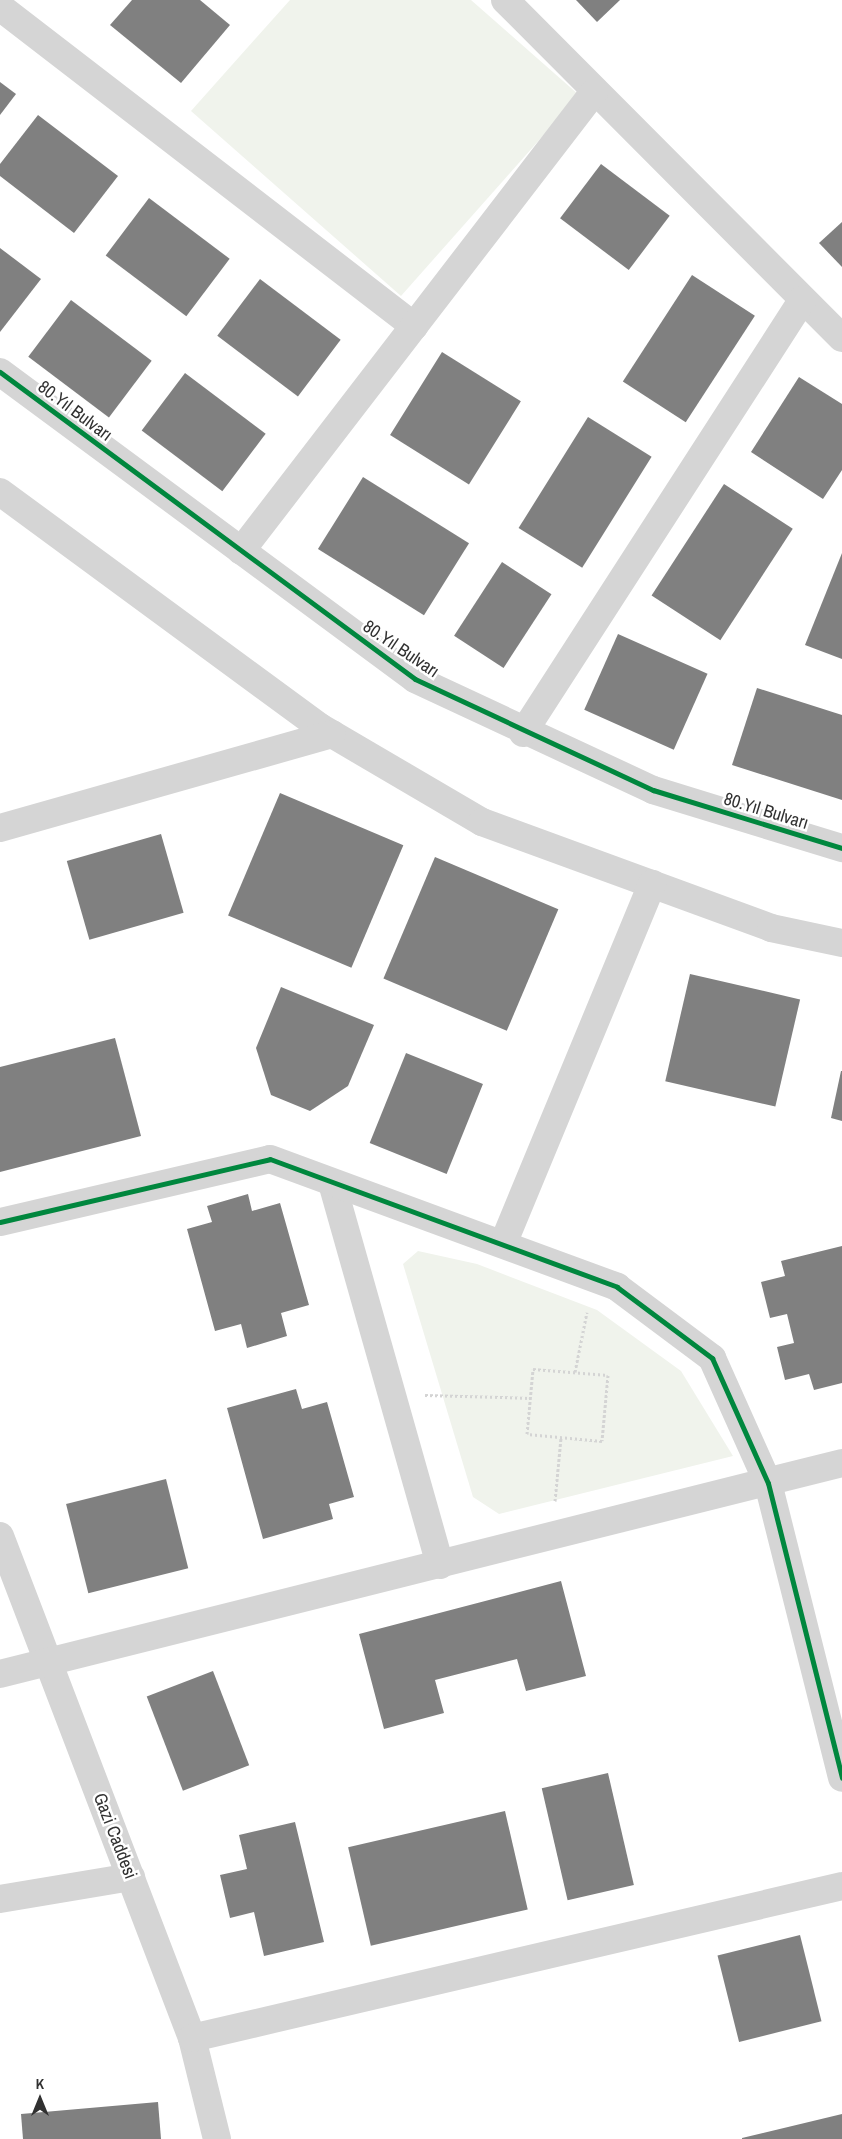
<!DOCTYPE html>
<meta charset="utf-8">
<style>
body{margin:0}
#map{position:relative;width:842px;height:2139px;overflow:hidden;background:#fff;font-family:"Archivo Narrow",sans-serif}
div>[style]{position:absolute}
.green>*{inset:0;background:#f0f3ec}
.building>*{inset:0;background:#808080;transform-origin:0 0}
.path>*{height:3px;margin-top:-1.5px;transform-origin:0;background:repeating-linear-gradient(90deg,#d4d4d4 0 2.5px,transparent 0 5px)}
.minor>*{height:28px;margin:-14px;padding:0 14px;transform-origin:14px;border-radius:14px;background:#d5d5d5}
.cycleway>*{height:5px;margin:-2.5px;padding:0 2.5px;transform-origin:2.5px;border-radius:2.5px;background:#00873e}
span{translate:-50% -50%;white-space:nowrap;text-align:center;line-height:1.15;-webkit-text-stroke:5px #fff;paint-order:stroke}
.street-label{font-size:18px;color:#313131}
.north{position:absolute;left:15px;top:2074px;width:50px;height:50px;-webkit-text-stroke:4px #fff;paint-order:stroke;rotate:0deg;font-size:14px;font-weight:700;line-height:20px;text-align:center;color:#313131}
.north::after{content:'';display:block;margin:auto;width:18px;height:22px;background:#313131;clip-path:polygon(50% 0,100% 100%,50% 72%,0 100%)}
</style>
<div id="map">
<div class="green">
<div style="clip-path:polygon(290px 0,471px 0,579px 95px,401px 296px,191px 111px)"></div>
<div style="clip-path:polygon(418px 1251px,477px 1264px,597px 1310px,681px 1371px,733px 1456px,499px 1514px,473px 1497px,403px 1264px)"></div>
</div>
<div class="building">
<div style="clip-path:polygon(132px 0,200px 0,230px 25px,181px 83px,110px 25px)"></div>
<div style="clip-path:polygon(576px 0,620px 0,597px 22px)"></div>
<div style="clip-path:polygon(0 82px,16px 94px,0 115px)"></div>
<div style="clip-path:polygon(38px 115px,118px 176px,74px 233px,0 176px,0 164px)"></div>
<div style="left:601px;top:164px;width:86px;height:68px;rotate:37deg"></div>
<div style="left:149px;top:198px;width:101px;height:72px;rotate:37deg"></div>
<div style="clip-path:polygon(842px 222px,842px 267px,819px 243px)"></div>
<div style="clip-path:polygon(0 248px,41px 279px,0 332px)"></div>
<div style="left:692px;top:275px;width:75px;height:127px;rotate:33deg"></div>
<div style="left:260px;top:279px;width:101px;height:71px;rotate:37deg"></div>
<div style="left:71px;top:300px;width:101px;height:71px;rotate:37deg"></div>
<div style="left:442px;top:352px;width:93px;height:98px;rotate:32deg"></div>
<div style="left:185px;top:373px;width:101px;height:72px;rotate:37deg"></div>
<div style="clip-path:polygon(799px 377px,842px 404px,842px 470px,823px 499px,751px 452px)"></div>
<div style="left:588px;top:417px;width:75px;height:131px;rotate:32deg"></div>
<div style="left:363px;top:477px;width:125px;height:85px;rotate:32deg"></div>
<div style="left:724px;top:484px;width:82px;height:133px;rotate:33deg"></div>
<div style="clip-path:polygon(842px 553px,842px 659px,805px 645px)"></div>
<div style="left:502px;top:562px;width:59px;height:88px;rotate:33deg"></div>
<div style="left:618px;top:634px;width:98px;height:83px;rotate:24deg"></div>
<div style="clip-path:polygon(757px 688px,842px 715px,842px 800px,732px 765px)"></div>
<div style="left:280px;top:793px;width:134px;height:133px;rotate:23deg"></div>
<div style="left:161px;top:834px;width:82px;height:98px;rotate:74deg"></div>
<div style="left:435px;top:857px;width:134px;height:132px;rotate:23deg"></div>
<div style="left:690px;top:974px;width:113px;height:110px;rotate:13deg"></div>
<div style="clip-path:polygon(281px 987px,374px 1025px,348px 1086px,310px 1111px,271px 1095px,256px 1048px)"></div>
<div style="clip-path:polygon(115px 1038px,141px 1136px,0 1172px,0 1067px)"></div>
<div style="left:406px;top:1053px;width:83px;height:97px;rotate:22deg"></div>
<div style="clip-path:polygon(841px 1071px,842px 1071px,842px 1121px,831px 1118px)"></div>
<div style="clip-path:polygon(248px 1194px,252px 1211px,280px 1203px,309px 1305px,281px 1313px,287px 1336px,247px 1348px,241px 1324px,215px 1331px,187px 1229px,212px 1222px,207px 1206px)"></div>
<div style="clip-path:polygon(842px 1246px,842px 1383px,814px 1390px,809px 1374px,785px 1380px,777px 1347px,794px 1343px,787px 1314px,770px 1318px,761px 1282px,785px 1276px,781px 1261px)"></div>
<div style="clip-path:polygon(296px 1389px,302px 1409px,327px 1402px,354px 1497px,329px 1504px,333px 1519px,263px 1539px,227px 1408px)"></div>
<div style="left:166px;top:1479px;width:92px;height:103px;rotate:76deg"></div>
<div style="clip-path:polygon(561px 1581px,586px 1676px,526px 1691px,517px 1659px,435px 1680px,444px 1713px,384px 1729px,359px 1634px)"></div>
<div style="left:213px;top:1671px;width:101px;height:71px;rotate:69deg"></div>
<div style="left:608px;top:1773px;width:115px;height:68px;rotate:77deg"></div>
<div style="left:505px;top:1811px;width:101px;height:161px;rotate:77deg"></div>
<div style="clip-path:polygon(295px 1822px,324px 1942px,264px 1956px,254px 1912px,230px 1918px,220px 1875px,247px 1869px,239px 1835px)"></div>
<div style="left:800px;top:1935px;width:89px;height:85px;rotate:76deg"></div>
<div style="clip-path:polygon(158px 2102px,161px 2139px,23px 2139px,21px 2114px)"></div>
<div style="clip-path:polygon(842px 2114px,842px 2139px,742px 2139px,742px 2138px)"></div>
</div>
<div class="path">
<div style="left:533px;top:1369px;width:75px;rotate:4.6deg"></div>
<div style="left:608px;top:1375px;width:66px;rotate:95.2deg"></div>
<div style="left:602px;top:1441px;width:75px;rotate:-174.7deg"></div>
<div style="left:527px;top:1434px;width:65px;rotate:-84.7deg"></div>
<div style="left:575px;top:1372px;width:61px;rotate:-78.7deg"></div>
<div style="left:425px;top:1395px;width:105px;rotate:1.6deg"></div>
<div style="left:555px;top:1501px;width:64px;rotate:-84.6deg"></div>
</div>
<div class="minor">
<div style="left:505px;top:0;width:477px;rotate:45.1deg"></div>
<div style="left:0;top:7px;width:523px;rotate:37.62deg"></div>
<div style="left:0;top:372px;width:516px;rotate:36.49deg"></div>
<div style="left:415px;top:679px;width:263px;rotate:25deg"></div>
<div style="left:653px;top:790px;width:198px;rotate:17.1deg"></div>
<div style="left:0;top:492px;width:397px;rotate:36.3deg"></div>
<div style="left:320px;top:727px;width:188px;rotate:30.4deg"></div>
<div style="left:482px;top:822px;width:308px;rotate:20.1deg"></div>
<div style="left:771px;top:928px;width:73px;rotate:11.9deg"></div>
<div style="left:241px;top:551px;width:579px;rotate:-52.44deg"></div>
<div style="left:523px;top:733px;width:516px;rotate:-57.17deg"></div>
<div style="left:0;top:828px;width:345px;rotate:-15.8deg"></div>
<div style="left:332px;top:1183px;width:397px;rotate:74.2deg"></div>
<div style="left:0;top:1222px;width:277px;rotate:-13.1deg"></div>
<div style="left:270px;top:1159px;width:370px;rotate:20.2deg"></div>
<div style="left:617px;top:1287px;width:119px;rotate:36.8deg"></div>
<div style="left:712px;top:1358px;width:137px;rotate:65.9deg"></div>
<div style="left:768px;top:1483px;width:304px;rotate:75.9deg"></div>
<div style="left:503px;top:1244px;width:390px;rotate:-67.5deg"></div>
<div style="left:0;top:1536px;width:537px;rotate:69.07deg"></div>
<div style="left:192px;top:2038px;width:104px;rotate:76.1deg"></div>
<div style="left:0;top:1674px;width:868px;rotate:-14.07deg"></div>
<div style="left:0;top:1899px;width:133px;rotate:-9.5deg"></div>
<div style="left:192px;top:2038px;width:668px;rotate:-13.16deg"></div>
</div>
<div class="cycleway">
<div style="left:0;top:372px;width:516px;rotate:36.49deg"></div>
<div style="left:415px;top:679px;width:263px;rotate:25deg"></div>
<div style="left:653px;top:790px;width:198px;rotate:17.1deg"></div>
<div style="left:0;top:1222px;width:277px;rotate:-13.1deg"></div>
<div style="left:270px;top:1159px;width:370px;rotate:20.2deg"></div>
<div style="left:617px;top:1287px;width:119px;rotate:36.8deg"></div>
<div style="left:712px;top:1358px;width:137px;rotate:65.9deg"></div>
<div style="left:768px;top:1483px;width:304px;rotate:75.9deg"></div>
</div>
<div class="street-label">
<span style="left:75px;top:411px;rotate:37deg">80.Yıl Bulvarı</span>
<span style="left:401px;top:649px;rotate:34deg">80.Yıl Bulvarı</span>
<span style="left:766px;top:811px;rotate:17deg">80.Yıl Bulvarı</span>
<span style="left:115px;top:1836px;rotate:69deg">Gazi Caddesi</span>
</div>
<div class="north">K</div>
</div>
